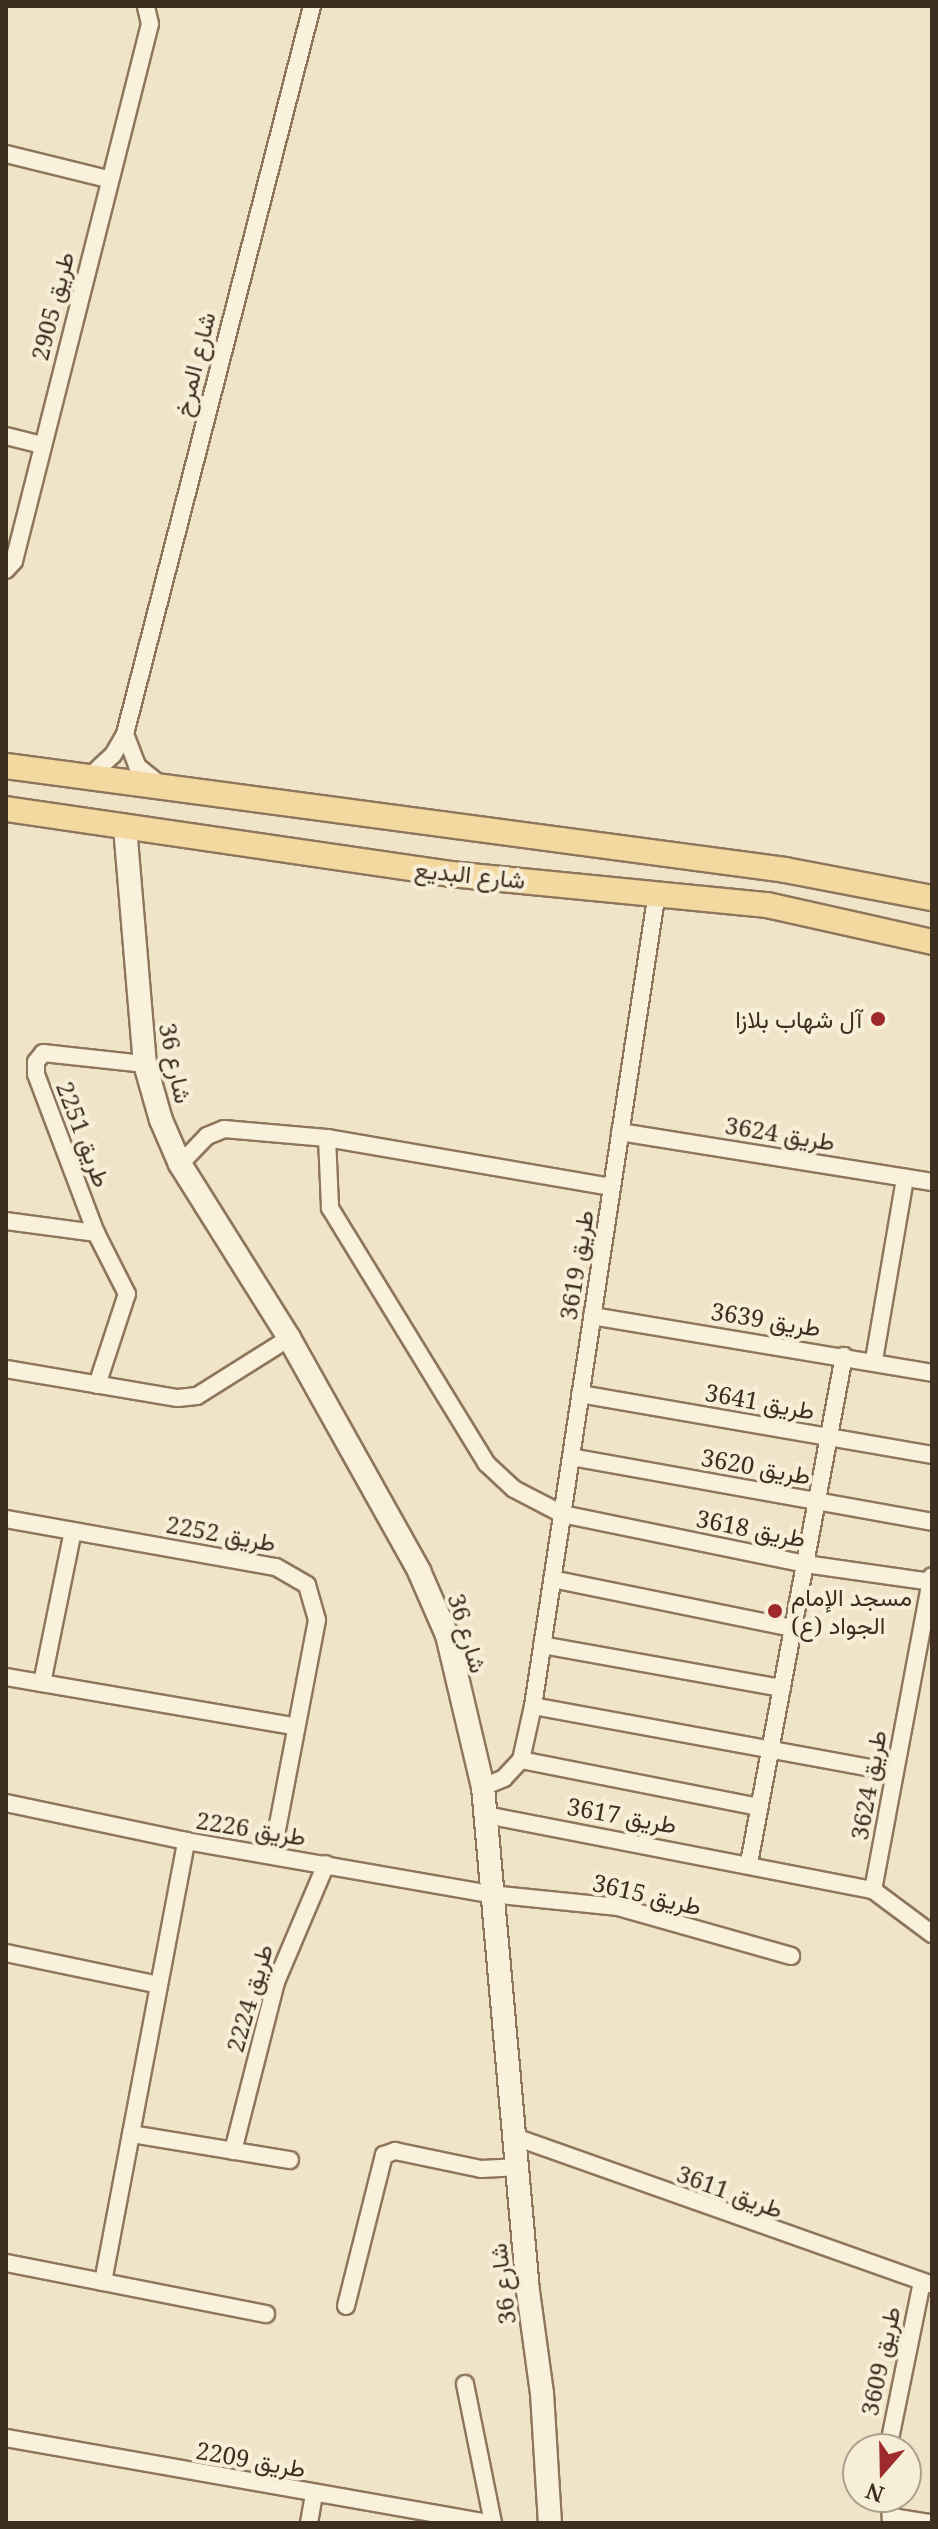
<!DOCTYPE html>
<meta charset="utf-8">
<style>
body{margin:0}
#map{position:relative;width:938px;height:2529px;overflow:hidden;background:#f0e4c8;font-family:"Noto Serif",Vazirmatn,serif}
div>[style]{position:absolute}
.roads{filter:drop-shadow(2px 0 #8d765c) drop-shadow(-2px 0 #8d765c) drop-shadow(0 2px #8d765c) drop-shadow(0 -2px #8d765c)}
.street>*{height:16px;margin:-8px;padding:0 8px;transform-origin:8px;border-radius:8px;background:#faf1dc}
.secondary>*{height:22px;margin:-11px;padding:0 11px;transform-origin:11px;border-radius:11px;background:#faf1dc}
.primary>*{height:24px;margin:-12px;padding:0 12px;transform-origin:12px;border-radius:12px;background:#f3d9a0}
.dots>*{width:22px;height:22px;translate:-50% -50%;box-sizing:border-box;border:4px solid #f7eed8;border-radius:50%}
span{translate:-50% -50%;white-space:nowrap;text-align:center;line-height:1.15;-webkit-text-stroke:8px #f7eed8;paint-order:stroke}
.street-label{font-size:24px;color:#3d2e20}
.poi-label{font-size:24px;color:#3d2e20}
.right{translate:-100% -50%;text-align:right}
.left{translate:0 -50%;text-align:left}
.frame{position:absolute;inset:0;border:8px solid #3d2e20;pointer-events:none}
.north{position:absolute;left:842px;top:2433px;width:80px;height:80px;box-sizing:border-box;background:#f7eed8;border:2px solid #ada18e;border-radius:50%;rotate:200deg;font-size:22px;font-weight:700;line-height:32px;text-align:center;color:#3d2e20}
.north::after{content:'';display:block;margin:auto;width:28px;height:36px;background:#9e2a2b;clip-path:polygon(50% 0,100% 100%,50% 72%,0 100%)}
</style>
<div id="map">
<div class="roads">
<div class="street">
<div style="left:6px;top:154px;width:105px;rotate:13.8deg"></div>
<div style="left:6px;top:436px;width:37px;rotate:14deg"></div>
<div style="left:6px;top:570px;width:12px;rotate:-48deg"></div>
<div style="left:14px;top:561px;width:554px;rotate:-75.79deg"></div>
<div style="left:150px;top:24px;width:18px;rotate:-103deg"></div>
<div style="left:125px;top:734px;width:34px;rotate:69deg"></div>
<div style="left:137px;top:766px;width:27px;rotate:39deg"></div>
<div style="left:88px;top:778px;width:34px;rotate:-43deg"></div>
<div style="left:113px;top:755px;width:24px;rotate:-60deg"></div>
<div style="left:125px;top:734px;width:752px;rotate:-75.59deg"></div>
<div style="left:620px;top:1132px;width:316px;rotate:9.1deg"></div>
<div style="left:327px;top:1138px;width:70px;rotate:87.5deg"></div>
<div style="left:330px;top:1208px;width:299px;rotate:58.5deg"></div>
<div style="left:486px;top:1463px;width:38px;rotate:43deg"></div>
<div style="left:514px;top:1489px;width:54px;rotate:27.5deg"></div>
<div style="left:562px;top:1514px;width:248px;rotate:11.6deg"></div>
<div style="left:805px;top:1564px;width:127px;rotate:8.1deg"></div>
<div style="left:180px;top:1164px;width:39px;rotate:-46deg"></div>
<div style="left:207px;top:1136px;width:18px;rotate:-22deg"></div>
<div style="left:224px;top:1129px;width:103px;rotate:5deg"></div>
<div style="left:327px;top:1138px;width:289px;rotate:9.8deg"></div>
<div style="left:6px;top:1221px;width:91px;rotate:7.6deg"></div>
<div style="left:592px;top:1316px;width:345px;rotate:9.5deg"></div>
<div style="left:874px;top:1360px;width:185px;rotate:-80.3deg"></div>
<div style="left:6px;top:1369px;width:174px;rotate:9.6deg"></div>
<div style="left:178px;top:1398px;width:19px;rotate:-6deg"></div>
<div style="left:197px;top:1396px;width:109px;rotate:-32.2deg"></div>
<div style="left:97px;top:1385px;width:96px;rotate:-71.8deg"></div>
<div style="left:127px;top:1294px;width:68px;rotate:-116.9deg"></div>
<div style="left:96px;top:1233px;width:170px;rotate:-110.7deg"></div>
<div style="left:36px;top:1074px;width:12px;rotate:-90deg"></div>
<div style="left:36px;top:1062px;width:11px;rotate:-52deg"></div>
<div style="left:43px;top:1053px;width:103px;rotate:6.2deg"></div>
<div style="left:580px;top:1394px;width:357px;rotate:9.8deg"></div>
<div style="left:571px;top:1457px;width:367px;rotate:10.2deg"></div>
<div style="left:6px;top:1519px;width:274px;rotate:10.1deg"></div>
<div style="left:276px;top:1567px;width:36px;rotate:30deg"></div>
<div style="left:307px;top:1585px;width:36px;rotate:74deg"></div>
<div style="left:317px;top:1620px;width:239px;rotate:100.8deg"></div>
<div style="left:552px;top:1579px;width:246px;rotate:11.5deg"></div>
<div style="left:542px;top:1645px;width:244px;rotate:10.2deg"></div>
<div style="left:6px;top:1677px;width:291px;rotate:9.7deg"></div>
<div style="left:42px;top:1683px;width:155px;rotate:-78.5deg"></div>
<div style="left:533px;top:1706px;width:367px;rotate:10.4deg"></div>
<div style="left:521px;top:1760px;width:243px;rotate:11.2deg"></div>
<div style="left:483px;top:1787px;width:23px;rotate:-23deg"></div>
<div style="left:504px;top:1778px;width:25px;rotate:-47deg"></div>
<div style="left:521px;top:1760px;width:55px;rotate:-77.5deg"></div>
<div style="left:533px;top:1706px;width:823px;rotate:-81.34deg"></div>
<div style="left:6px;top:1803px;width:184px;rotate:11.9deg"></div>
<div style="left:186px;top:1841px;width:309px;rotate:9.9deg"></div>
<div style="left:490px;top:1894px;width:129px;rotate:5.8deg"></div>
<div style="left:618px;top:1907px;width:180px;rotate:15.8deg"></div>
<div style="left:486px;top:1815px;width:394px;rotate:11deg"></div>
<div style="left:873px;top:1890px;width:74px;rotate:36.7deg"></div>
<div style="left:749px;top:1863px;width:516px;rotate:-79.39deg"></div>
<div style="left:873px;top:1890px;width:319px;rotate:-79.4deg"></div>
<div style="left:6px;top:1953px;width:156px;rotate:11.8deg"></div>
<div style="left:131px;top:2134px;width:161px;rotate:9.3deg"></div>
<div style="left:512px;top:2136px;width:446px;rotate:19.5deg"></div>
<div style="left:233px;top:2151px;width:174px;rotate:-75.7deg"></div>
<div style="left:276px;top:1982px;width:128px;rotate:-67deg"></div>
<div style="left:6px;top:2263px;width:265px;rotate:11.1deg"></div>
<div style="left:103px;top:2282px;width:449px;rotate:-79.3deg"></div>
<div style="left:346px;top:2306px;width:156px;rotate:-75.9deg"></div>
<div style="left:384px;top:2155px;width:12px;rotate:-20deg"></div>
<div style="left:395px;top:2151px;width:88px;rotate:11.8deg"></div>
<div style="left:481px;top:2169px;width:34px;rotate:-3deg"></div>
<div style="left:465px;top:2384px;width:142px;rotate:78.6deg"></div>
<div style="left:6px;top:2438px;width:489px;rotate:10deg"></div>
<div style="left:888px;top:2449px;width:170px;rotate:-78.5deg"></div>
<div style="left:890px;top:2497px;width:26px;rotate:88deg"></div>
<div style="left:892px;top:2517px;width:39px;rotate:9deg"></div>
<div style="left:309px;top:2523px;width:28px;rotate:-80deg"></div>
</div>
<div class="secondary">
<div style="left:125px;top:827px;width:238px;rotate:85.2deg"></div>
<div style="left:145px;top:1064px;width:58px;rotate:74.1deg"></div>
<div style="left:161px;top:1120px;width:48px;rotate:66.6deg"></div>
<div style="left:180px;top:1164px;width:205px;rotate:57.9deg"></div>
<div style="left:289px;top:1338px;width:267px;rotate:60.8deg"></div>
<div style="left:419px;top:1571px;width:70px;rotate:66.4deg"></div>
<div style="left:447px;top:1635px;width:156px;rotate:76.7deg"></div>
<div style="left:483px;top:1787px;width:499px;rotate:84.9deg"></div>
<div style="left:527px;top:2284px;width:110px;rotate:82.2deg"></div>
<div style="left:542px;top:2393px;width:130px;rotate:86.5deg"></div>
</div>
<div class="primary">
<div style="left:6px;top:766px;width:786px;rotate:7.6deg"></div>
<div style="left:785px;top:870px;width:150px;rotate:10.8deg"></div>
<div style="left:6px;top:809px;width:449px;rotate:8.3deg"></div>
<div style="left:450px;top:874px;width:319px;rotate:5.6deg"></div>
<div style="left:767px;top:905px;width:169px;rotate:12.6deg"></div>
</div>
</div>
<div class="dots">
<div style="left:878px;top:1019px;background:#9e2a2b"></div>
<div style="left:775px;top:1611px;background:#9e2a2b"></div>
</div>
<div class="street-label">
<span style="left:52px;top:306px;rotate:-76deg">طريق 2905</span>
<span style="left:194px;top:364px;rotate:-76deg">شارع المرخ</span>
<span style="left:470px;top:874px;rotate:6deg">شارع البديع</span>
<span style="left:176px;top:1063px;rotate:78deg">شارع 36</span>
<span style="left:780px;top:1133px;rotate:9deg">طريق 3624</span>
<span style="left:84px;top:1134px;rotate:69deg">طريق 2251</span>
<span style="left:576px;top:1265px;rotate:-81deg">طريق 3619</span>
<span style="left:766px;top:1319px;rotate:9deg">طريق 3639</span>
<span style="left:760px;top:1401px;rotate:10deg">طريق 3641</span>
<span style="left:756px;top:1466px;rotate:10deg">طريق 3620</span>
<span style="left:751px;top:1528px;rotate:11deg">طريق 3618</span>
<span style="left:221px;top:1533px;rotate:10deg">طريق 2252</span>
<span style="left:468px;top:1633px;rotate:73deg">شارع 36</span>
<span style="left:868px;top:1785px;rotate:-80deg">طريق 3624</span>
<span style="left:622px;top:1815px;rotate:10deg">طريق 3617</span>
<span style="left:251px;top:1828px;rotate:9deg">طريق 2226</span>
<span style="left:647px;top:1894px;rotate:13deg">طريق 3615</span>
<span style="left:249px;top:1998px;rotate:-74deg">طريق 2224</span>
<span style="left:730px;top:2191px;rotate:20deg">طريق 3611</span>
<span style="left:502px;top:2284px;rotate:-97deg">شارع 36</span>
<span style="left:880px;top:2361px;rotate:-78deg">طريق 3609</span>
<span style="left:251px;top:2459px;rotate:10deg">طريق 2209</span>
</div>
<div class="poi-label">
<span class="right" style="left:862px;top:1019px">آل شهاب بلازا</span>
<span class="left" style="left:791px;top:1611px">مسجد الإمام<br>الجواد (ع)</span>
</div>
<div class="frame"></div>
<div class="north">N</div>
</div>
